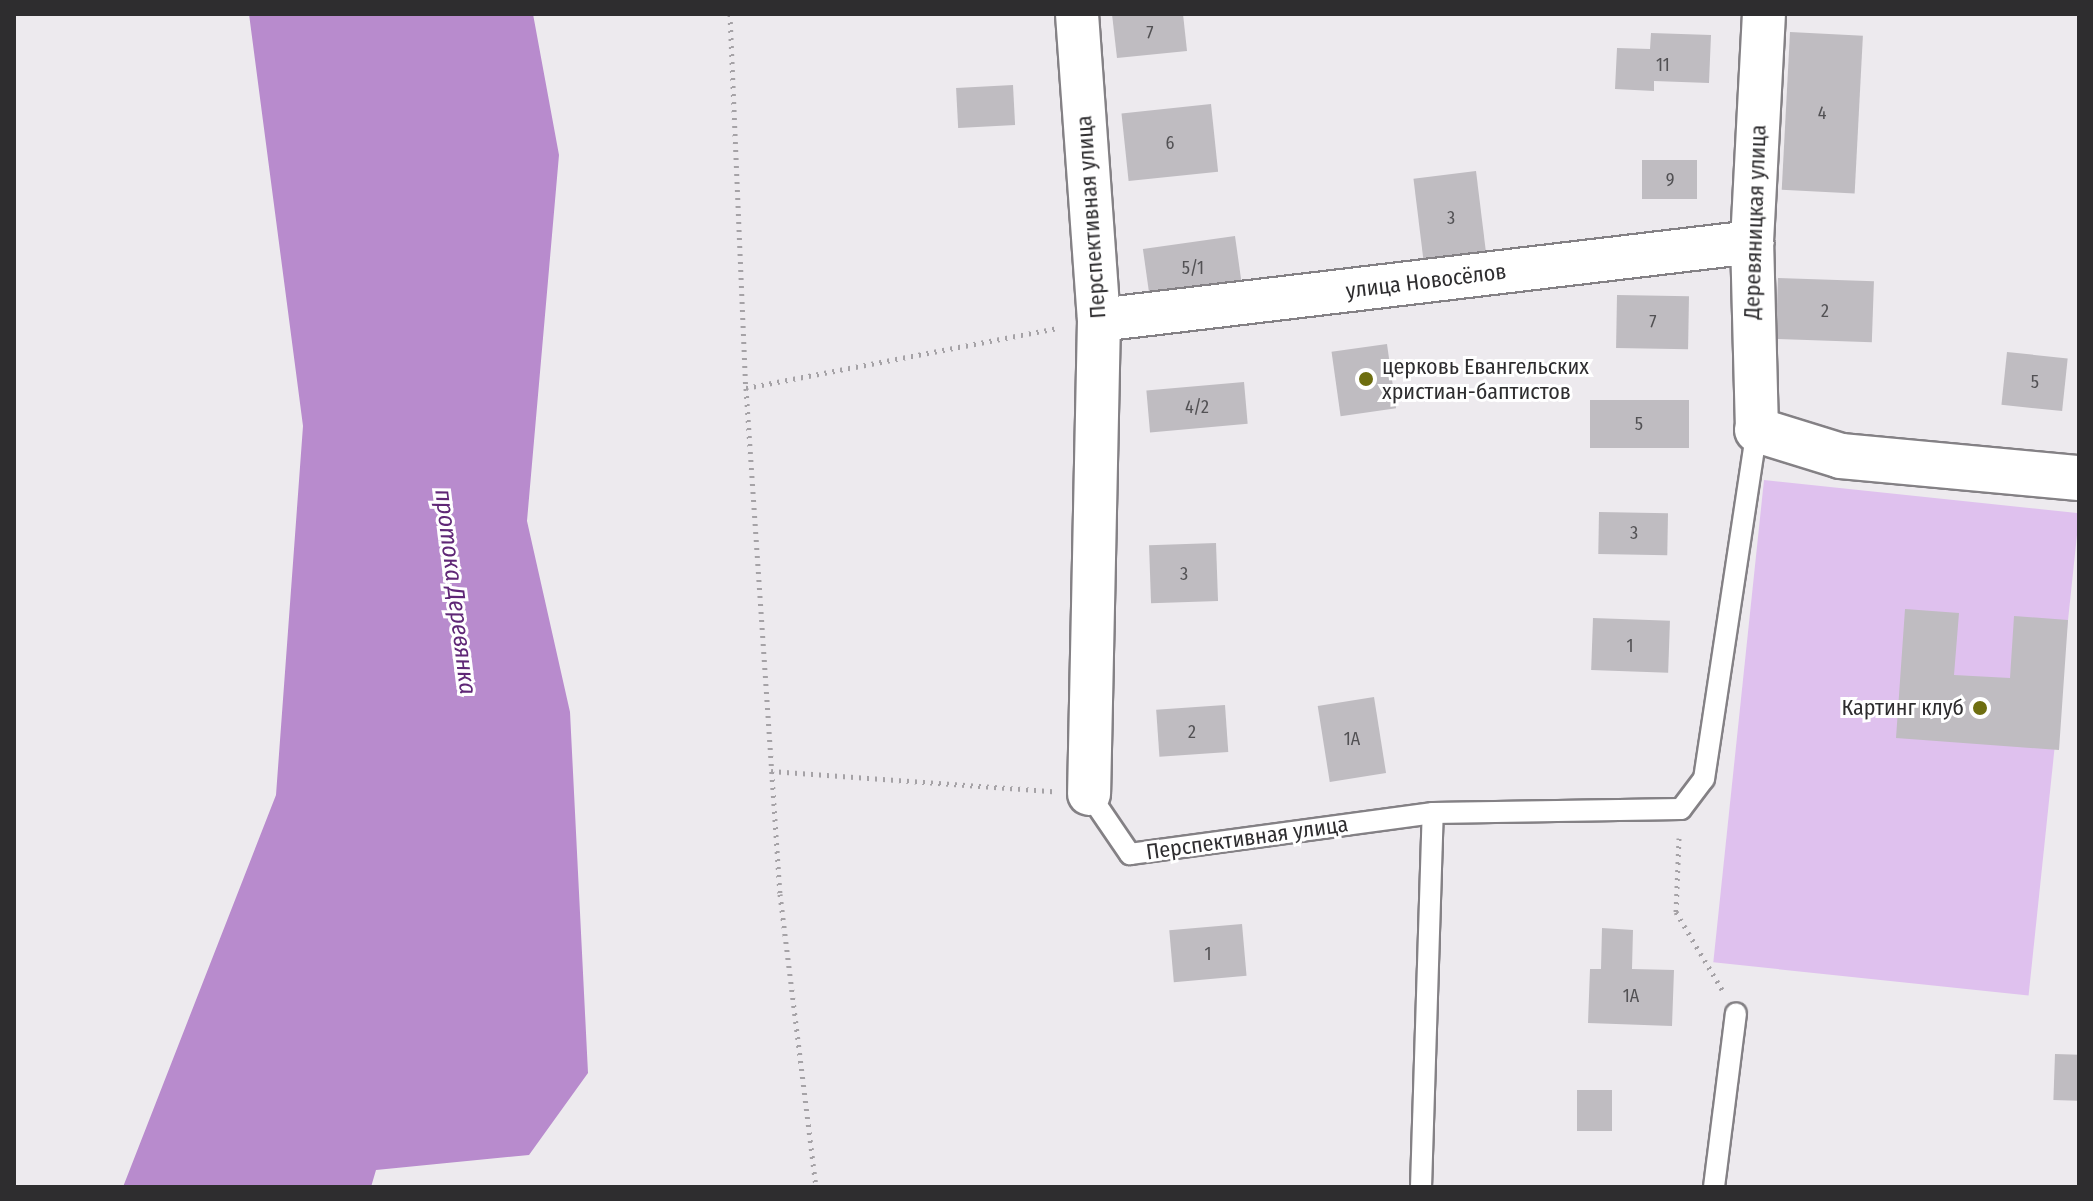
<!DOCTYPE html>
<meta charset="utf-8">
<style>
body{margin:0}
#map{position:relative;width:2093px;height:1201px;overflow:hidden;background:#edeaee;font-family:"Fira Sans Condensed",sans-serif}
div>[style]{position:absolute}
.green>*{inset:0;background:#dfc1ee;transform-origin:0 0}
.water>*{inset:0;background:#b88bcd}
.building>*{inset:0;background:#bfbcc1;transform-origin:0 0}
.path>*{height:5px;margin-top:-2.5px;transform-origin:0;background:repeating-linear-gradient(90deg,#a5a2a6 0 2px,transparent 0 8px)}
.roads{filter:drop-shadow(2px 0 #848185) drop-shadow(-2px 0 #848185) drop-shadow(0 2px #848185) drop-shadow(0 -2px #848185)}
.lane>*{height:20px;margin:-10px;padding:0 10px;transform-origin:10px;border-radius:10px;background:#fff}
.street>*{height:42px;margin:-21px;padding:0 21px;transform-origin:21px;border-radius:21px;background:#fff}
.secondary>*{height:44px;margin:-22px;padding:0 22px;transform-origin:22px;border-radius:22px;background:#fff}
.dots>*{width:22px;height:22px;translate:-50% -50%;box-sizing:border-box;border:4px solid #fff;border-radius:50%}
span{translate:-50% -50%;white-space:nowrap;text-align:center;line-height:1.15;-webkit-text-stroke:6px #fff;paint-order:stroke}
.number-label{font-size:18px;color:#525154}
.number-label span{-webkit-text-stroke-width:0}
.street-label{font-size:22px;color:#2e2d2f}
.poi-label{font-size:22px;color:#2e2d2f}
.left{translate:0 -50%;text-align:left}
.right{translate:-100% -50%;text-align:right}
.water-label{font-size:24px;color:#5f2776;font-style:italic}
.frame{position:absolute;inset:0;border:16px solid #2e2d2f;pointer-events:none}
</style>
<div id="map">
<div class="green">
<div style="left:1764px;top:480px;width:317px;height:485px;rotate:6deg"></div>
</div>
<div class="water">
<div style="clip-path:polygon(249px 14px,533px 14px,559px 155px,527px 521px,570px 712px,588px 1073px,529px 1155px,376px 1170px,371px 1187px,123px 1187px,276px 795px,303px 426px)"></div>
</div>
<div class="building">
<div style="clip-path:polygon(1112px 14px,1183px 14px,1187px 51px,1117px 58px)"></div>
<div style="left:1790px;top:32px;width:73px;height:158px;rotate:3deg"></div>
<div style="clip-path:polygon(1651px 33px,1711px 35px,1709px 83px,1654px 81px,1654px 91px,1615px 89px,1617px 48px,1650px 49px)"></div>
<div style="left:1013px;top:85px;width:40px;height:57px;rotate:87deg"></div>
<div style="left:1211px;top:104px;width:68px;height:90px;rotate:84deg"></div>
<div style="left:1642px;top:160px;width:55px;height:39px"></div>
<div style="left:1476px;top:171px;width:86px;height:63px;rotate:83deg"></div>
<div style="left:1235px;top:236px;width:51px;height:93px;rotate:82deg"></div>
<div style="left:1778px;top:278px;width:96px;height:61px;rotate:2deg"></div>
<div style="left:1617px;top:295px;width:72px;height:53px;rotate:1deg"></div>
<div style="left:1387px;top:344px;width:65px;height:56px;rotate:82deg"></div>
<div style="left:2007px;top:352px;width:61px;height:53px;rotate:6deg"></div>
<div style="left:1244px;top:382px;width:42px;height:98px;rotate:85deg"></div>
<div style="left:1590px;top:400px;width:99px;height:48px"></div>
<div style="left:1599px;top:512px;width:69px;height:42px;rotate:1deg"></div>
<div style="left:1216px;top:543px;width:58px;height:67px;rotate:88deg"></div>
<div style="clip-path:polygon(1905px 609px,1959px 613px,1954px 675px,2010px 678px,2014px 616px,2068px 620px,2059px 750px,1896px 738px)"></div>
<div style="left:1593px;top:618px;width:77px;height:52px;rotate:2deg"></div>
<div style="left:1374px;top:697px;width:77px;height:57px;rotate:81deg"></div>
<div style="left:1225px;top:705px;width:47px;height:69px;rotate:86deg"></div>
<div style="left:1242px;top:924px;width:52px;height:73px;rotate:85deg"></div>
<div style="clip-path:polygon(1602px 928px,1633px 930px,1632px 969px,1674px 970px,1672px 1026px,1588px 1023px,1590px 969px,1601px 969px)"></div>
<div style="left:2055px;top:1054px;width:24px;height:46px;rotate:2deg"></div>
<div style="left:1577px;top:1090px;width:35px;height:41px"></div>
</div>
<div class="path">
<div style="left:730px;top:14px;width:374px;rotate:87.6deg"></div>
<div style="left:746px;top:388px;width:507px;rotate:86.16deg"></div>
<div style="left:780px;top:894px;width:295px;rotate:83deg"></div>
<div style="left:746px;top:388px;width:319px;rotate:-10.9deg"></div>
<div style="left:771px;top:771px;width:282px;rotate:4.1deg"></div>
<div style="left:1679px;top:838px;width:74px;rotate:92.3deg"></div>
<div style="left:1676px;top:912px;width:92px;rotate:59.3deg"></div>
</div>
<div class="roads">
<div class="lane">
<div style="left:1089px;top:794px;width:73px;rotate:55.7deg"></div>
<div style="left:1130px;top:854px;width:306px;rotate:-7.7deg"></div>
<div style="left:1433px;top:813px;width:248px;rotate:-0.9deg"></div>
<div style="left:1681px;top:809px;width:38px;rotate:-53deg"></div>
<div style="left:1704px;top:779px;width:353px;rotate:-81.4deg"></div>
<div style="left:1421px;top:1187px;width:374px;rotate:-88.2deg"></div>
<div style="left:1714px;top:1187px;width:175px;rotate:-82.8deg"></div>
</div>
<div class="street">
<div style="left:1077px;top:14px;width:307px;rotate:85.9deg"></div>
<div style="left:1099px;top:320px;width:474px;rotate:91.2deg"></div>
<div style="left:1099px;top:320px;width:658px;rotate:-6.81deg"></div>
<div style="left:1757px;top:430px;width:188px;rotate:-91.5deg"></div>
<div style="left:1752px;top:242px;width:228px;rotate:-87deg"></div>
</div>
<div class="secondary">
<div style="left:1757px;top:430px;width:88px;rotate:17.2deg"></div>
<div style="left:1841px;top:456px;width:239px;rotate:5.3deg"></div>
</div>
</div>
<div class="dots">
<div style="left:1366px;top:379px;background:#6e6e10"></div>
<div style="left:1980px;top:708px;background:#6e6e10"></div>
</div>
<div class="number-label">
<span style="left:1150px;top:33px">7</span>
<span style="left:1663px;top:65px">11</span>
<span style="left:1822px;top:113px">4</span>
<span style="left:1170px;top:143px">6</span>
<span style="left:1670px;top:180px">9</span>
<span style="left:1451px;top:218px">3</span>
<span style="left:1193px;top:268px">5/1</span>
<span style="left:1825px;top:311px">2</span>
<span style="left:1653px;top:322px">7</span>
<span style="left:2035px;top:382px">5</span>
<span style="left:1197px;top:407px">4/2</span>
<span style="left:1639px;top:424px">5</span>
<span style="left:1634px;top:533px">3</span>
<span style="left:1184px;top:574px">3</span>
<span style="left:1630px;top:646px">1</span>
<span style="left:1192px;top:732px">2</span>
<span style="left:1352px;top:739px">1А</span>
<span style="left:1208px;top:954px">1</span>
<span style="left:1631px;top:996px">1А</span>
</div>
<div class="street-label">
<span style="left:1091px;top:217px;rotate:-94deg">Перспективная улица</span>
<span style="left:1755px;top:222px;rotate:-88deg">Деревяницкая улица</span>
<span style="left:1426px;top:281px;rotate:-7deg">улица Новосёлов</span>
<span style="left:1247px;top:838px;rotate:-8deg">Перспективная улица</span>
</div>
<div class="poi-label">
<span class="left" style="left:1382px;top:379px">церковь Евангельских<br>христиан-баптистов</span>
<span class="right" style="left:1964px;top:708px">Картинг клуб</span>
</div>
<div class="water-label">
<span style="left:455px;top:592px;rotate:83deg">протока Деревянка</span>
</div>
<div class="frame"></div>
</div>
